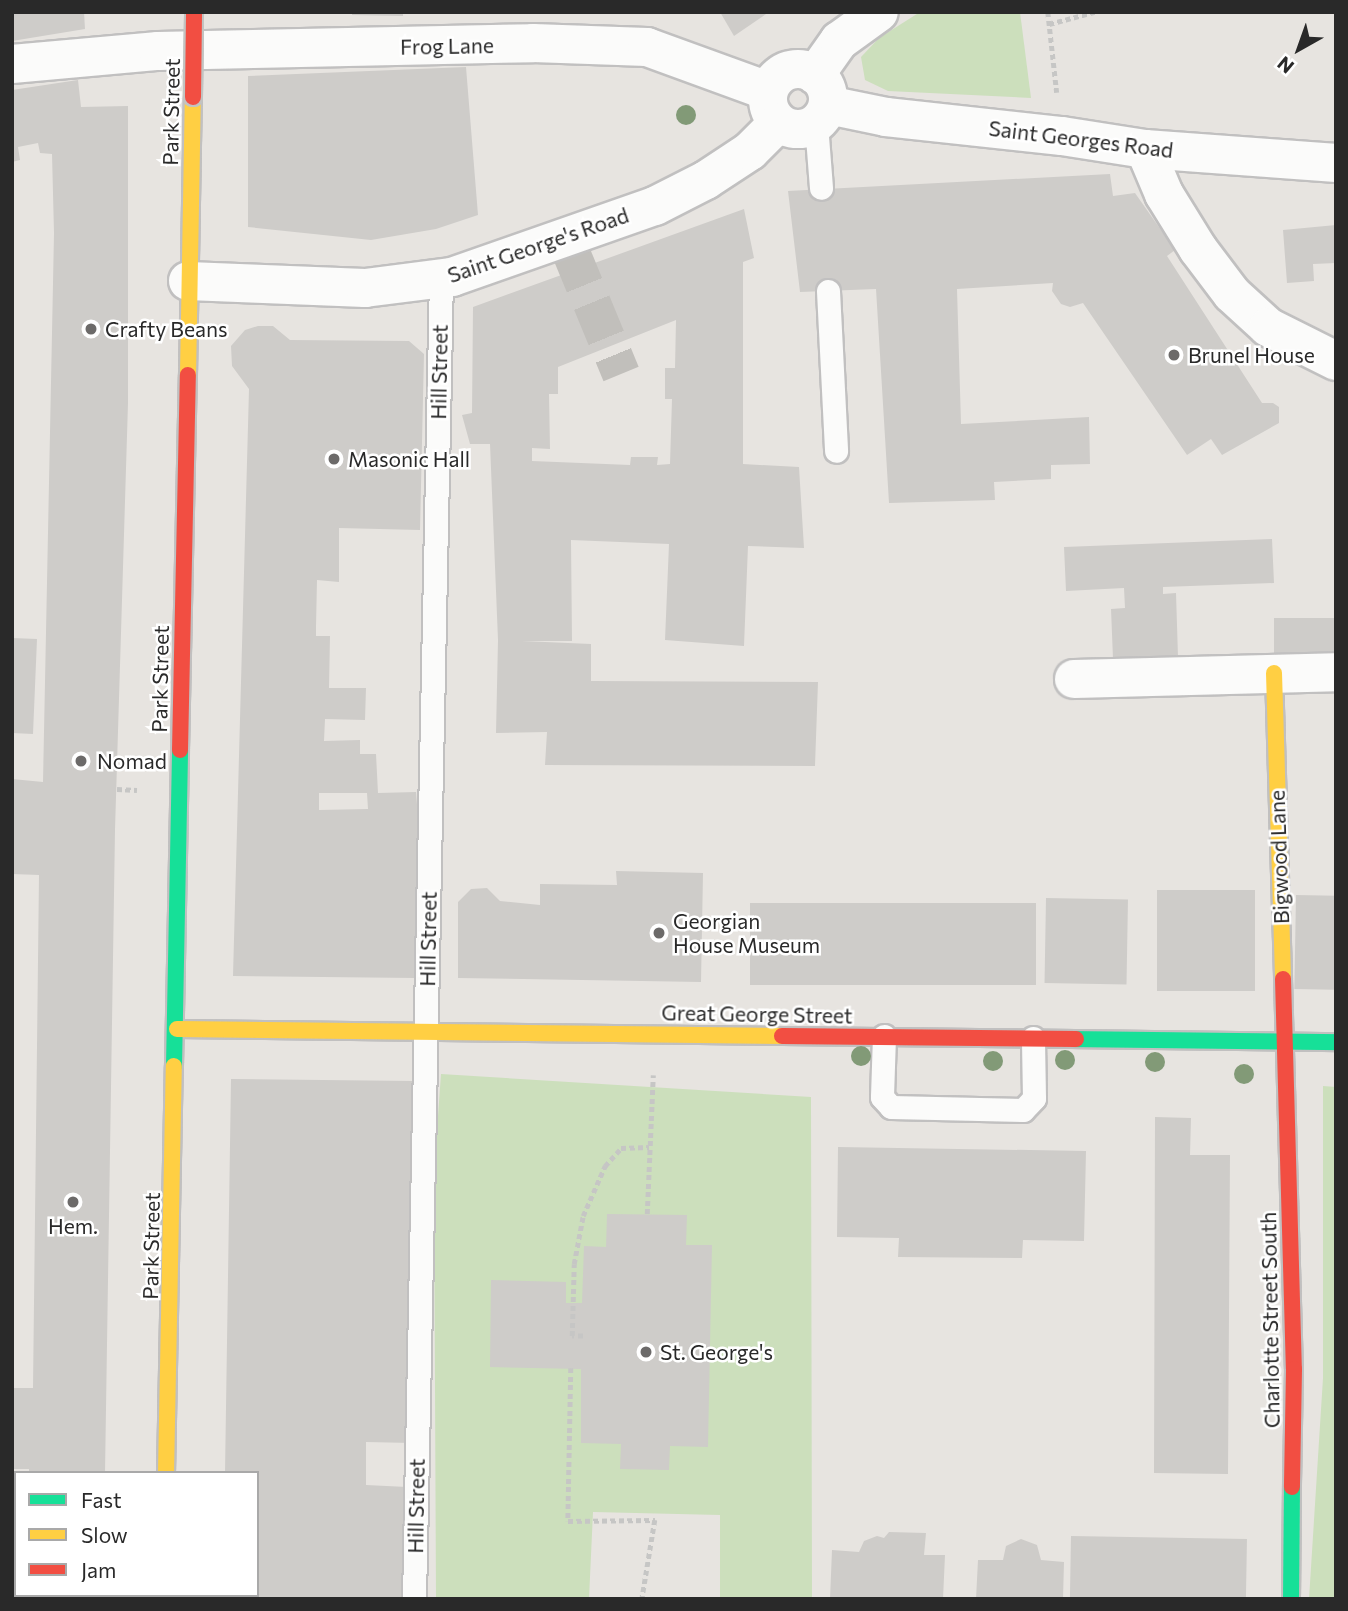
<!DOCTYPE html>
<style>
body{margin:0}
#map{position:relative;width:1348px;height:1611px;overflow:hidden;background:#e7e4e0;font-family:Commissioner,sans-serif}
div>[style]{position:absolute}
.green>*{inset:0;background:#ccdfbc}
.building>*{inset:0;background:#ceccc9;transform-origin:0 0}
.street-tunnel>*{height:38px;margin-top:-19px;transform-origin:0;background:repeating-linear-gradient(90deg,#c1bfbb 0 38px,transparent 0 57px)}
.path>*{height:4.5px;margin-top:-2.25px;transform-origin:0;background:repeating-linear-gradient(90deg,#c6c6c5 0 5px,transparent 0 8.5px)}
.roads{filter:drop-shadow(2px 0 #c1c0c0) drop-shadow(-2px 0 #c1c0c0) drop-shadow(0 2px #c1c0c0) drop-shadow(0 -2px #c1c0c0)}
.lane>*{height:23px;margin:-11.5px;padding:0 11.5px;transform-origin:11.5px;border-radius:11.5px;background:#fbfbfa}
.street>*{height:38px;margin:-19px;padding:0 19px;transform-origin:19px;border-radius:19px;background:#fbfbfa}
.street>.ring{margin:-19px;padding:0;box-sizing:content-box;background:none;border:38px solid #fbfbfa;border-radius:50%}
.fast>*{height:16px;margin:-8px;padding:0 8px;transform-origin:8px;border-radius:8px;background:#16e098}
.slow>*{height:16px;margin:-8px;padding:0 8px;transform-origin:8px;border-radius:8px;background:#ffcf43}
.jam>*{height:16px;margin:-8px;padding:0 8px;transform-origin:8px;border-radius:8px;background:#f24e42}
.bridges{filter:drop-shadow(2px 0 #c3c3c1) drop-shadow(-2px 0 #c3c3c1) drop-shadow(0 2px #c3c3c1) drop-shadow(0 -2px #c3c3c1)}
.jam-bridge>*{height:16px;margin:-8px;padding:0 8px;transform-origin:8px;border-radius:8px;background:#f24e42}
.trees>*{width:20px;height:20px;margin:-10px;border-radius:50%;background:#829a77}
.dots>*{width:19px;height:19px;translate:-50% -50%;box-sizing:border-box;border:4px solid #fff;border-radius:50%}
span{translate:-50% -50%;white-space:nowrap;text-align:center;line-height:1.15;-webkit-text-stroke:5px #fff;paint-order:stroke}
.street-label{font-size:21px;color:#292929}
.poi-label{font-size:21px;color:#292929}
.left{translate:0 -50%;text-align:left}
.frame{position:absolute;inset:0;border:14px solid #292929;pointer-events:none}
.legend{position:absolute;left:14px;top:1471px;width:245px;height:126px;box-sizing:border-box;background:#fff;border:2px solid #a9a9a9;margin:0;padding:9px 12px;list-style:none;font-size:21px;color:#292929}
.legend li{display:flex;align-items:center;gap:14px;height:35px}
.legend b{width:35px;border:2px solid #a9a9a9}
.north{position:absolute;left:1264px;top:14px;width:70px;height:70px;-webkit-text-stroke:5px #fff;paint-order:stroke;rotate:220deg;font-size:19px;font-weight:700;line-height:28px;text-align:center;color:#292929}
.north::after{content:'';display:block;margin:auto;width:24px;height:32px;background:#292929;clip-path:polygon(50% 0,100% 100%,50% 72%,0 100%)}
</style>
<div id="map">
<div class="green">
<div style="clip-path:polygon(920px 12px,1020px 12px,1031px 98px,888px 91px,865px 80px,861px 57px,879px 38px)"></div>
<div style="clip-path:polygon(441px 1074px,811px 1097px,812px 1599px,720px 1599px,720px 1515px,593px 1512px,589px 1599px,436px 1599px,434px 1172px)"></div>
<div style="clip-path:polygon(1323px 1086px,1336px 1087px,1336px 1599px,1309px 1599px,1323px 1378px)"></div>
</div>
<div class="building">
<div style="clip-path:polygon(12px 12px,84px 12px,85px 29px,12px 41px)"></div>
<div style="clip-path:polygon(352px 12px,403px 12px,403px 16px,352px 15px)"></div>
<div style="clip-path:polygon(720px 12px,769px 12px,734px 36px)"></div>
<div style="clip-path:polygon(466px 67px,478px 215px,436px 229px,371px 240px,248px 227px,248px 76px)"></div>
<div style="clip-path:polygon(78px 80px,81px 107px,128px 106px,128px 403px,115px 830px,105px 1473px,29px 1473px,29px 1469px,12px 1469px,12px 1388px,33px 1388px,39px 875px,12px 874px,12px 779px,43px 782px,54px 233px,52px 154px,40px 153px,38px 143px,18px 147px,20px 160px,12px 162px,12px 90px)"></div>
<div style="clip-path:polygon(1110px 174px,1113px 196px,1135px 193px,1175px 250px,1167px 256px,1262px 403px,1273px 403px,1279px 407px,1279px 423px,1222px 455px,1211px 439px,1187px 455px,1083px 303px,1070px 307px,1061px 304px,1052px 291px,1053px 283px,957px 289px,961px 424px,1089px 417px,1090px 464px,1051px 465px,1051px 479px,994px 482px,995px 500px,889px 503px,876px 289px,800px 292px,788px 191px)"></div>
<div style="clip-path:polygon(evenodd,744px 209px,754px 258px,743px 262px,743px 464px,799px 467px,804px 548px,748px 546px,744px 646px,665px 640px,669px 544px,571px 540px,572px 641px,522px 641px,591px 644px,591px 681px,818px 682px,815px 766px,545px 765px,547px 732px,496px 733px,498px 640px,490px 444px,470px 444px,462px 415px,472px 413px,473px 307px,744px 209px,676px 320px,675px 368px,665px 368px,665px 399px,672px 399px,670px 464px,657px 465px,658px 457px,631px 457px,630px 465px,532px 461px,532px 448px,550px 449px,549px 394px,558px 394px,558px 367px,676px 320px)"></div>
<div style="clip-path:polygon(1336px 225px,1336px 263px,1313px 264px,1314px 281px,1287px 283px,1283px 230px)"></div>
<div style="clip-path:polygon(evenodd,258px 326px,273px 326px,290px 340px,409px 341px,424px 354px,420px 530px,339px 528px,339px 582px,317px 580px,316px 627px,316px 636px,330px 636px,329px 688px,366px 688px,365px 720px,325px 719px,324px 741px,360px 740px,360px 754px,376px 754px,378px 793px,416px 792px,420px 841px,415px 978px,233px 976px,249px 389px,232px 366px,231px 346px,245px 330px,258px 326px,319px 793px,367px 793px,368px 809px,319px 810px,319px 793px)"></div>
<div style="clip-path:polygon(1272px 539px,1274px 583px,1163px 587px,1163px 594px,1176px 593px,1178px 657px,1113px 659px,1111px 609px,1125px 608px,1124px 588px,1066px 591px,1064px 547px)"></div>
<div style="left:1336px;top:618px;width:44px;height:62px;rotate:90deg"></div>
<div style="clip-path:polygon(12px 638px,37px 639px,33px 734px,12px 733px)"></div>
<div style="clip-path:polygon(616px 871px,703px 873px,701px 982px,458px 978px,458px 902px,471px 889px,487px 888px,500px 901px,540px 905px,540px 884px,617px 885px)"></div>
<div style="left:1157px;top:890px;width:98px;height:101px"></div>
<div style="left:1296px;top:895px;width:40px;height:94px;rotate:1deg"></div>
<div style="left:1046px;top:898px;width:82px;height:85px;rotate:1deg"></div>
<div style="left:750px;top:903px;width:286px;height:82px"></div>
<div style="clip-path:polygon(231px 1079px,414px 1081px,412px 1443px,366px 1442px,366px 1485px,407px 1487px,403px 1599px,222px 1599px,222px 1595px,257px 1595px,257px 1473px,225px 1473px)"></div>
<div style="clip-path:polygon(1155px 1117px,1191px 1118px,1190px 1155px,1230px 1155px,1228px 1474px,1154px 1473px)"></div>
<div style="clip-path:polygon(838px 1147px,1086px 1151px,1084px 1241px,1023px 1240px,1022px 1258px,898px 1257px,899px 1238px,837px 1237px)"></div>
<div style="clip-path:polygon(607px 1214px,687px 1215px,686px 1245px,712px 1245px,708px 1447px,670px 1446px,669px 1470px,620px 1469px,621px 1444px,581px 1443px,581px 1369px,490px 1367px,491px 1280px,566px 1282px,566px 1303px,582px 1303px,584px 1246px,606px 1247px)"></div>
<div style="clip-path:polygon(889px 1532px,926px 1533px,924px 1555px,945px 1555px,943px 1599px,830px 1599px,832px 1550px,859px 1552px,864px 1541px,877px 1536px,884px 1538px)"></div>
<div style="left:1071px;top:1536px;width:176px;height:63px;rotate:1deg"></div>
<div style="clip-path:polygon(1021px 1539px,1037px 1545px,1041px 1560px,1064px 1562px,1063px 1599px,976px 1599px,978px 1560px,1003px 1560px,1006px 1546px)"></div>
<div style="left:28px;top:1595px;width:75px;height:4px"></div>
</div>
<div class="street-tunnel">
<div style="left:570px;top:250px;width:134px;rotate:67.6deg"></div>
</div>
<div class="path">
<div style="left:1048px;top:12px;width:81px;rotate:83.7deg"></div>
<div style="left:1049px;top:24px;width:47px;rotate:-14.9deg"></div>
<div style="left:117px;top:789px;width:20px;rotate:3deg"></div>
<div style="left:647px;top:1214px;width:139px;rotate:-87.5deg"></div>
<div style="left:583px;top:1336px;width:11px;rotate:180deg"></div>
<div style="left:572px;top:1336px;width:72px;rotate:-88.4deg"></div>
<div style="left:574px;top:1264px;width:49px;rotate:-79.4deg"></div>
<div style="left:583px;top:1216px;width:55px;rotate:-66.3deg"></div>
<div style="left:605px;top:1166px;width:24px;rotate:-48deg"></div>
<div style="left:621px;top:1148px;width:28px;rotate:-2deg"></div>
<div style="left:571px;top:1368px;width:153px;rotate:91.1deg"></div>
<div style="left:568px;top:1521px;width:87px;rotate:-0.7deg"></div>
<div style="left:655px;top:1520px;width:80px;rotate:99.3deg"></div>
</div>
<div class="roads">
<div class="lane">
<div style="left:816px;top:124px;width:64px;rotate:85.5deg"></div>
<div style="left:828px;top:291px;width:160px;rotate:87.1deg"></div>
<div style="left:884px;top:1036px;width:61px;rotate:91.9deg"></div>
<div style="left:882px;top:1097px;width:13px;rotate:48deg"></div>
<div style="left:891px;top:1107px;width:132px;rotate:1.3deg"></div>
<div style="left:1023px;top:1110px;width:16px;rotate:-47deg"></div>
<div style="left:1034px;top:1098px;width:60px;rotate:-91deg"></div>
<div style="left:414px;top:1599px;width:1320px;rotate:-88.83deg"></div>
</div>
<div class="street">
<div style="left:12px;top:64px;width:147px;rotate:-5.1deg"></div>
<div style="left:158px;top:51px;width:375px;rotate:-1.2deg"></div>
<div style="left:533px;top:43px;width:114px;rotate:2deg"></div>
<div style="left:647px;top:47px;width:129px;rotate:20deg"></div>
<div class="ring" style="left:768px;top:69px;width:22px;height:22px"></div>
<div style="left:815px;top:75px;width:42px;rotate:-54.8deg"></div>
<div style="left:839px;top:41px;width:49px;rotate:-35.9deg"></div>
<div style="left:828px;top:105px;width:59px;rotate:11.7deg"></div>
<div style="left:886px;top:117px;width:177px;rotate:6.2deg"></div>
<div style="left:1062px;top:136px;width:84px;rotate:8.9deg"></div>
<div style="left:1145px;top:149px;width:192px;rotate:4.2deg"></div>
<div style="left:1145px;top:149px;width:49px;rotate:67.1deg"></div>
<div style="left:1164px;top:194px;width:65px;rotate:58.3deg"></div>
<div style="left:1198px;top:249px;width:56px;rotate:52.9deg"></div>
<div style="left:1232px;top:294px;width:49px;rotate:42.5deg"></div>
<div style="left:1268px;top:327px;width:76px;rotate:26.6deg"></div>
<div style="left:188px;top:281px;width:177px;rotate:2.3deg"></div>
<div style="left:365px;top:288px;width:88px;rotate:-7.2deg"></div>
<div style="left:452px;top:277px;width:215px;rotate:-19.3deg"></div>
<div style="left:655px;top:206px;width:57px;rotate:-27deg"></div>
<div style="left:706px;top:180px;width:53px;rotate:-33.4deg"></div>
<div style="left:750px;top:151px;width:40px;rotate:-45deg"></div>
<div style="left:1074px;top:679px;width:262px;rotate:-1.5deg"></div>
</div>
<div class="fast">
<div style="left:1076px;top:1039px;width:260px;rotate:0.7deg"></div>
<div style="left:174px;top:1066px;width:316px;rotate:-88.9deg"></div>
<div style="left:1291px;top:1599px;width:112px;rotate:-89.5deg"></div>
</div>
<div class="slow">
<div style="left:188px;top:375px;width:278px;rotate:-89deg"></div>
<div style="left:1274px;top:673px;width:306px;rotate:88.3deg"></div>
<div style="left:177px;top:1029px;width:605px;rotate:0.66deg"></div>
<div style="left:166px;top:1473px;width:407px;rotate:-88.9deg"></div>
<div style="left:166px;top:1595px;width:4px;rotate:90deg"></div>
</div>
<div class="jam">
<div style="left:180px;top:750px;width:375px;rotate:-88.8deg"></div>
<div style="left:1283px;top:979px;width:390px;rotate:88.4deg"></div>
<div style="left:1294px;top:1369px;width:118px;rotate:91deg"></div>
<div style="left:782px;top:1036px;width:294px;rotate:0.6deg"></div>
</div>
</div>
<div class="bridges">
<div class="jam-bridge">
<div style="left:193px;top:97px;width:85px;rotate:-89.3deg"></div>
</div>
</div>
<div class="trees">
<div style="left:686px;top:115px"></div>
<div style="left:861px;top:1056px"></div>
<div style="left:1065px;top:1060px"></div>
<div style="left:993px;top:1061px"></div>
<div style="left:1155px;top:1062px"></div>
<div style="left:1244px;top:1074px"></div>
</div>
<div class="dots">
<div style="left:91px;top:329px;background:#6c6a69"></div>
<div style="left:1174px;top:355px;background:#6c6a69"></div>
<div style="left:334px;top:459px;background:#6c6a69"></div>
<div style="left:81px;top:761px;background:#6c6a69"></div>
<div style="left:659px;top:933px;background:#6c6a69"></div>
<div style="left:73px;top:1202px;background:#6c6a69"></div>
<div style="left:646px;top:1352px;background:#6c6a69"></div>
</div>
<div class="street-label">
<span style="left:447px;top:46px;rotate:-1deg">Frog Lane</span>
<span style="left:171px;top:112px;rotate:-89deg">Park Street</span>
<span style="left:1081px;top:139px;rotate:7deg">Saint Georges Road</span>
<span style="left:538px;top:245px;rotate:-19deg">Saint George's Road</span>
<span style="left:439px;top:372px;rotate:-89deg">Hill Street</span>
<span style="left:160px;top:679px;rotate:-89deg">Park Street</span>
<span style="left:1279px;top:857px;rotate:-92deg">Bigwood Lane</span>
<span style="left:428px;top:939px;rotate:-89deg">Hill Street</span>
<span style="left:757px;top:1014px;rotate:1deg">Great George Street</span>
<span style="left:151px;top:1246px;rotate:-89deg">Park Street</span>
<span style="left:1270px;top:1320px;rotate:-91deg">Charlotte Street South</span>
<span style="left:416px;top:1506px;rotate:-89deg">Hill Street</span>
</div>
<div class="poi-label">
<span class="left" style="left:105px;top:329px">Crafty Beans</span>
<span class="left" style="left:1188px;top:355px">Brunel House</span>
<span class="left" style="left:348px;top:459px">Masonic Hall</span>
<span class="left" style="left:97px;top:761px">Nomad</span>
<span class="left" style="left:673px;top:933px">Georgian<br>House Museum</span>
<span style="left:73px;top:1226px">Hem.</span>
<span class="left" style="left:660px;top:1352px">St. George's</span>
</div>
<div class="frame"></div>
<ul class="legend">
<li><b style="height:9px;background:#16e098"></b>Fast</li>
<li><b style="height:9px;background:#ffcf43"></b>Slow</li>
<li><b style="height:9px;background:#f24e42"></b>Jam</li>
</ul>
<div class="north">N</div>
</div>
